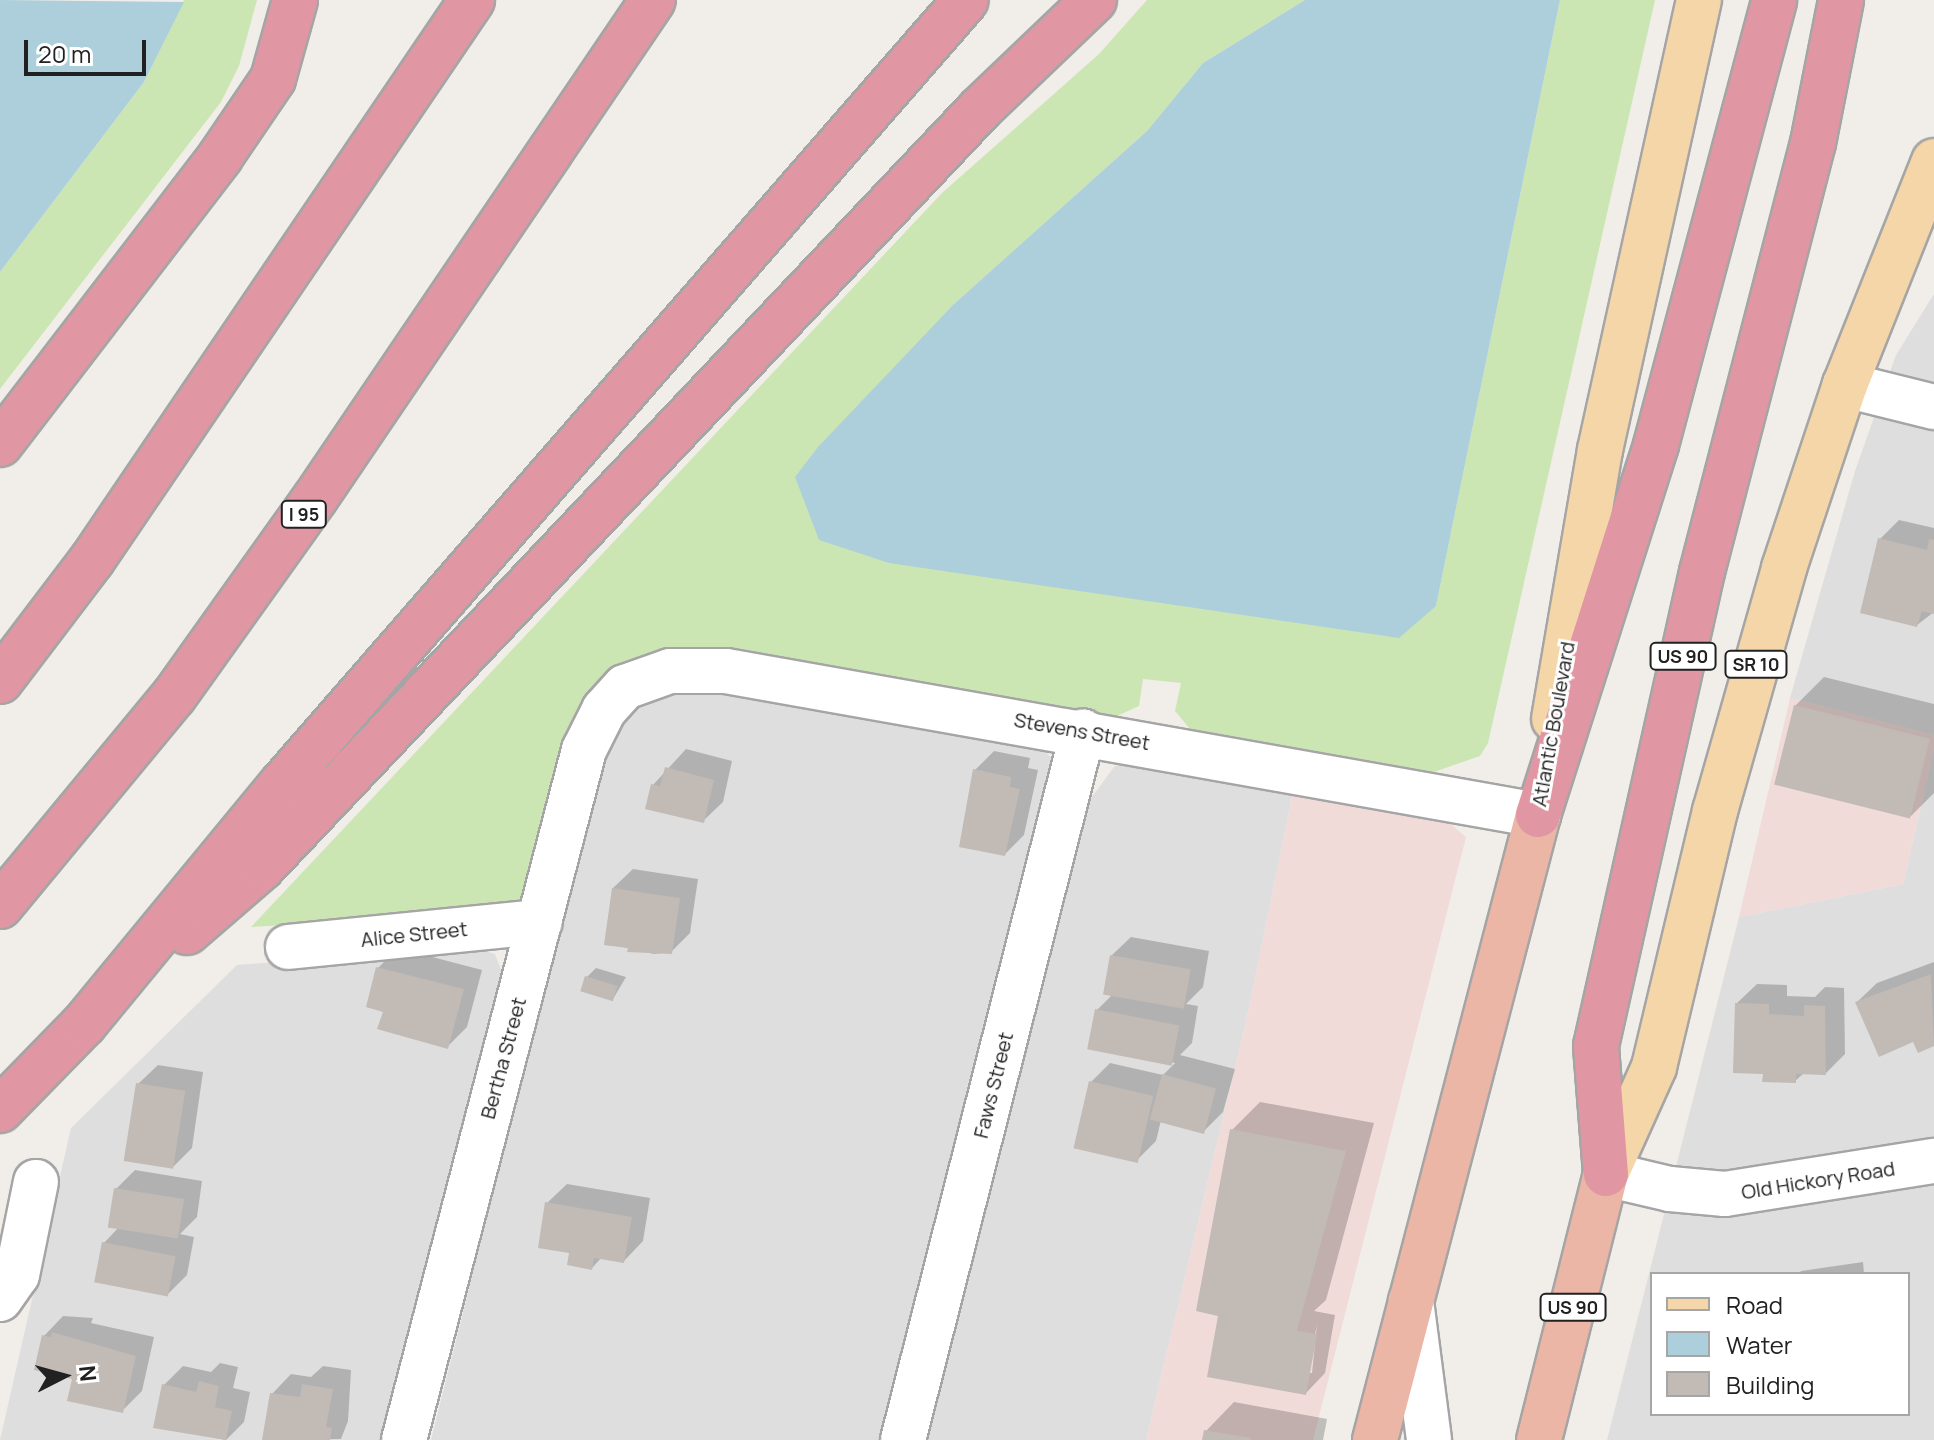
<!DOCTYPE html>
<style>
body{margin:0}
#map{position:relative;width:1934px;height:1440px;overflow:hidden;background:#f1eee9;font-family:Manrope,sans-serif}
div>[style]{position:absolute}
.residential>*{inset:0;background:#dfdede}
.commercial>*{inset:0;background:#f0dbd9}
.grass>*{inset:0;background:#cbe6b3}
.water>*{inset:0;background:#adcfdb}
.shadow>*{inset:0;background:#0003}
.building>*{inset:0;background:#c1bab5;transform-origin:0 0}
.roads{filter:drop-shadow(2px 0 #a5a5a5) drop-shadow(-2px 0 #a5a5a5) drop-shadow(0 2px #a5a5a5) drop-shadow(0 -2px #a5a5a5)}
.minor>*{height:44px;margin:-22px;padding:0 22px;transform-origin:22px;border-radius:22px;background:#fff}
.primary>*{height:44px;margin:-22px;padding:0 22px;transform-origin:22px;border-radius:22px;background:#f5d6a9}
.trunk>*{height:44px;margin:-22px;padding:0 22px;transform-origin:22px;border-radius:22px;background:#ebb6a6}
.motorway>*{height:44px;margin:-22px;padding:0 22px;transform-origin:22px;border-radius:22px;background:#e197a3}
span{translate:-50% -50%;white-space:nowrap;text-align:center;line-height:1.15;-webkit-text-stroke:6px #fff;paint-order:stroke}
.shield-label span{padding:2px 6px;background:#fff;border:2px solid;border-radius:6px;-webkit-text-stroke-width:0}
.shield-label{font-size:18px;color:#212121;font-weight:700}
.street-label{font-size:20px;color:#212121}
.legend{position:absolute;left:1650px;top:1272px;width:260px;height:144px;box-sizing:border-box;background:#fff;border:2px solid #a6a6a6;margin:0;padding:10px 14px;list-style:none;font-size:24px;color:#212121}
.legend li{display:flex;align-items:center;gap:16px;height:40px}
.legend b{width:40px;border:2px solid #a6a6a6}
.north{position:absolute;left:24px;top:1336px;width:80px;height:80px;-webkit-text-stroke:6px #fff;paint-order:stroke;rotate:84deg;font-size:22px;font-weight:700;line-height:32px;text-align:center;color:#212121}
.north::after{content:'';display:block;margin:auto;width:28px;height:36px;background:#212121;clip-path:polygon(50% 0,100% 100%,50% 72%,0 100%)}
.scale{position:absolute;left:24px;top:40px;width:122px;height:36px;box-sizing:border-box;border:4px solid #212121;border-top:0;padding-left:10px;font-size:24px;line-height:28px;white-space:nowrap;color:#212121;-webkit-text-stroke:6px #fff;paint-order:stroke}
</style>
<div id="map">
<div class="residential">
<div style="clip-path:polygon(1934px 294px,1934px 735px,1790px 698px,1855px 471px,1896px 355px)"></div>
<div style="clip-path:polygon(678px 685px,1035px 743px,1053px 759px,1053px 778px,886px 1440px,431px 1440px,605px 745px,634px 707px)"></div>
<div style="clip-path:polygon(evenodd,1934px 749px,1934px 1440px,1607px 1440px,1739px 917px,1903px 884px,1934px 749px,1652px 1274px,1908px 1274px,1908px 1414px,1652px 1414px,1652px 1274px)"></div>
<div style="clip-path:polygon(1133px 758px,1294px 788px,1246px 1022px,1146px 1440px,927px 1440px,1086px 805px,1114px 767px)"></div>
<div style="clip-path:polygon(473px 947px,495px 954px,503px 975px,385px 1440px,0 1440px,71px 1128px,237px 965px)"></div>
</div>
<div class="commercial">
<div style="clip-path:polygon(1790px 698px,1934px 735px,1934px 749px,1903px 884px,1739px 917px)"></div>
<div style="clip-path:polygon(1294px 788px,1448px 822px,1466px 837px,1313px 1440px,1146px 1440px,1246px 1022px)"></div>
</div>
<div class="grass">
<div style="clip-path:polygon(184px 0,257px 0,239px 66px,221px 102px,0 389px,0 272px,144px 82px)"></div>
<div style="clip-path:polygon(1147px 0,1305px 0,1203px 63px,1147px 131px,954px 304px,1436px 606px,1560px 0,1655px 0,1488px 743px,1480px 756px,1434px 772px,1190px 729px,1175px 711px,1181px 683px,1143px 679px,1139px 706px,1117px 716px,729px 655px,690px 650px,646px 654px,599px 681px,575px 713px,537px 845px,527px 912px,251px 927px,942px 193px,1099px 54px)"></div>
</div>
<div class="water">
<div style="clip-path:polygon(0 0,184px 2px,144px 82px,0 272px)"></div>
<div style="clip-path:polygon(1305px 0,1560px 0,1436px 606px,1399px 638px,889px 563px,819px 540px,795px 477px,818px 447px,954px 304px,1147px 131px,1203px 63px)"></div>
</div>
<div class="shadow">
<div style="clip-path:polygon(1899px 520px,1934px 528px,1934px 612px,1917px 625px,1880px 539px)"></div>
<div style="clip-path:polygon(1824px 677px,1934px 704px,1934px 793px,1911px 816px,1795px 706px)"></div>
<div style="clip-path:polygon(686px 749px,732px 761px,723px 802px,703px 821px,653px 785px)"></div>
<div style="clip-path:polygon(994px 751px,1030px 758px,1028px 768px,1038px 770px,1024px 835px,1005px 854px,975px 770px)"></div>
<div style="clip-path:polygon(633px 869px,698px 879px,690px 933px,671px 952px,654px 954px,606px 943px,613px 888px)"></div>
<div style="clip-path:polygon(1131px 937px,1209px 951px,1203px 987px,1186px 1004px,1198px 1006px,1192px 1043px,1180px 1055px,1235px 1069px,1223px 1112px,1204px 1131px,1161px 1120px,1156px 1141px,1137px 1160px,1091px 1082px,1110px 1063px,1163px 1075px,1175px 1063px,1090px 1047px,1097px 1010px,1113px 994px,1111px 956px)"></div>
<div style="clip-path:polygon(398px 948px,482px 970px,467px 1027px,447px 1047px,385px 1010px,378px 968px)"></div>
<div style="clip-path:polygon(1934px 962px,1934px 1044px,1919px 1051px,1914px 1039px,1857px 1002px,1877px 983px)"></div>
<div style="clip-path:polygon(596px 968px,626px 977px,613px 999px,587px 977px)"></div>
<div style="clip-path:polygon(1757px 984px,1787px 985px,1787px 996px,1815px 997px,1825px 987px,1844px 988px,1845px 1054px,1826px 1073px,1804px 1073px,1795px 1081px,1765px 1072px,1737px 1003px)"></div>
<div style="clip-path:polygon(158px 1065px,203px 1072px,192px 1148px,173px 1167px,138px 1084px)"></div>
<div style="clip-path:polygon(evenodd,1260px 1102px,1374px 1123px,1326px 1300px,1314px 1311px,1335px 1315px,1325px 1373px,1306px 1393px,1220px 1314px,1232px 1130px,1260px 1102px,1317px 1324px,1312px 1373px,1308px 1373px,1317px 1324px)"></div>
<div style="clip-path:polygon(135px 1170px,202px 1181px,197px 1217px,180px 1234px,194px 1237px,187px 1275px,168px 1294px,104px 1243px,119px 1227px,116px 1189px)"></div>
<div style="clip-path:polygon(567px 1184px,650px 1198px,643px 1241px,624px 1261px,602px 1257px,592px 1268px,571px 1252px,547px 1203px)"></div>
<div style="clip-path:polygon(1863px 1262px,1864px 1274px,1798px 1274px,1801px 1271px)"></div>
<div style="clip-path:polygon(63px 1316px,93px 1318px,91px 1323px,154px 1337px,142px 1391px,122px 1411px,75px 1378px,44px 1336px)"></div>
<div style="clip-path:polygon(220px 1363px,238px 1367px,233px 1388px,250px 1392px,244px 1422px,226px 1440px,155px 1426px,164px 1385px,183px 1366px,211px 1372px)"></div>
<div style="clip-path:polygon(323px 1366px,351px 1370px,348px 1421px,341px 1439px,264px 1440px,272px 1394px,291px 1374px,311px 1377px)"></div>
<div style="clip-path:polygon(1234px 1402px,1327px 1419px,1323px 1440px,1204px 1440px,1206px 1431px)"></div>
</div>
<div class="building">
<div style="clip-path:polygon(1878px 538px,1927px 550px,1929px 539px,1934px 540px,1934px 614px,1922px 611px,1917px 627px,1860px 613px)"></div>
<div style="left:1794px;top:705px;width:140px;height:82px;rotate:14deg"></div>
<div style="clip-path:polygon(665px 767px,714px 780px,704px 823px,645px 809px,651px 784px,660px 786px)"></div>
<div style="clip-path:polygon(973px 769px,1011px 777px,1010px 787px,1020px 789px,1005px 856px,959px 847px)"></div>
<div style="clip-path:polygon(612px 888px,680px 898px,672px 954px,627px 952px,628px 948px,604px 945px)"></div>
<div style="left:1110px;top:955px;width:82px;height:40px;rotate:10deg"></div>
<div style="clip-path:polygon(376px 967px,464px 989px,448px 1049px,377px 1029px,383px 1012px,366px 1007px)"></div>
<div style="clip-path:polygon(1931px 974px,1934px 1046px,1918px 1053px,1913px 1042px,1879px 1057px,1855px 1002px)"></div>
<div style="left:585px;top:976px;width:34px;height:16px;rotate:17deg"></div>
<div style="clip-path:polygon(1735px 1003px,1769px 1004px,1769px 1014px,1804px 1016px,1804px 1005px,1825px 1006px,1826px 1075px,1796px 1074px,1796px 1083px,1762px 1082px,1763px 1074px,1733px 1073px)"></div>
<div style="left:1095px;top:1009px;width:86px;height:41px;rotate:11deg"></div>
<div style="left:1162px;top:1074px;width:56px;height:47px;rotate:15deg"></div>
<div style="left:1089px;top:1081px;width:66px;height:69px;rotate:13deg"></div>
<div style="left:136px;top:1083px;width:50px;height:79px;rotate:9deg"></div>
<div style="clip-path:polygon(1230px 1129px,1346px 1151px,1297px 1331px,1317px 1334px,1306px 1395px,1207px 1377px,1218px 1316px,1196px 1311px)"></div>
<div style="left:114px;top:1188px;width:71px;height:40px;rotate:9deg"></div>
<div style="clip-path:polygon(545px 1202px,632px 1217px,624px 1263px,594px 1258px,592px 1270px,567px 1265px,569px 1253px,538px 1248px)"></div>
<div style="left:102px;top:1242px;width:75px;height:41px;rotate:11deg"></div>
<div style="clip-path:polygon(52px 1332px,136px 1356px,123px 1413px,67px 1401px,72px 1379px,34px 1370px,42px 1335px,51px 1337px)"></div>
<div style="clip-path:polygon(199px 1381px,219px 1386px,215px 1407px,232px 1411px,226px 1440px,153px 1428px,162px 1384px,196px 1392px)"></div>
<div style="clip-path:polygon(302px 1384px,333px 1389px,326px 1427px,332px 1428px,330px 1440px,262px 1440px,270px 1393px,300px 1397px)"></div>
<div style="clip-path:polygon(1204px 1430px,1251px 1438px,1250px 1440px,1202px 1440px)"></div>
</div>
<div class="roads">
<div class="minor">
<div style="left:1845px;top:385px;width:92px;rotate:13.9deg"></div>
<div style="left:288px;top:947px;width:253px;rotate:-5.7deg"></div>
<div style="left:1606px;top:1174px;width:66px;rotate:13.2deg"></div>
<div style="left:1670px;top:1189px;width:55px;rotate:5.2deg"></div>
<div style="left:1725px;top:1194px;width:212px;rotate:-9deg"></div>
<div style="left:0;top:1299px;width:29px;rotate:-55deg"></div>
<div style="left:17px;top:1275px;width:95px;rotate:-78.5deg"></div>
<div style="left:1411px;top:1301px;width:140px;rotate:82.6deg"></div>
<div style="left:404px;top:1440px;width:713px;rotate:-75.38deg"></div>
<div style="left:584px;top:750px;width:45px;rotate:-63.4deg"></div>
<div style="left:604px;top:710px;width:31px;rotate:-48deg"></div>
<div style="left:625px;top:687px;width:48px;rotate:-19.6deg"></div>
<div style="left:670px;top:671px;width:56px"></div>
<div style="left:726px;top:671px;width:825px;rotate:10.06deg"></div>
<div style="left:903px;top:1440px;width:731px;rotate:-75.75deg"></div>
</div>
<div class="primary">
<div style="left:1554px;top:719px;width:273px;rotate:-80.3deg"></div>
<div style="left:1600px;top:450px;width:461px;rotate:-77.6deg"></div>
<div style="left:1606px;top:1174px;width:117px;rotate:-65.8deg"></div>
<div style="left:1654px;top:1067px;width:263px;rotate:-76.6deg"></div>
<div style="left:1715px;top:811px;width:253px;rotate:-74.1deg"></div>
<div style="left:1784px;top:568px;width:193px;rotate:-71.6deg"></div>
<div style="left:1845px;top:385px;width:241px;rotate:-68.3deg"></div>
</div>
<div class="trunk">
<div style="left:1375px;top:1440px;width:646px;rotate:-75.38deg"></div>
<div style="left:1539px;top:1440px;width:274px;rotate:-75.9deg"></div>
</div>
<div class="motorway">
<div style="left:0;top:444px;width:362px;rotate:-52.5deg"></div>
<div style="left:220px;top:157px;width:94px;rotate:-55.8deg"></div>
<div style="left:273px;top:79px;width:82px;rotate:-74.4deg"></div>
<div style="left:0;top:681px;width:152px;rotate:-52.8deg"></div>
<div style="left:92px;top:560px;width:677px;rotate:-55.84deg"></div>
<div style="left:1538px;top:815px;width:388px;rotate:-72.3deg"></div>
<div style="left:1656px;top:445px;width:460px;rotate:-75.1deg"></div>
<div style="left:0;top:906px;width:273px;rotate:-50.4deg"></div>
<div style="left:174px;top:696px;width:244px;rotate:-54.5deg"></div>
<div style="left:316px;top:497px;width:600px;rotate:-55.86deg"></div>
<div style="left:187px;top:932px;width:99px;rotate:-40.9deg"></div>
<div style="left:262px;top:867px;width:1043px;rotate:-46.55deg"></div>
<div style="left:979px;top:110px;width:159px;rotate:-43.7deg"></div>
<div style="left:0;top:1110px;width:120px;rotate:-45.7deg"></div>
<div style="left:84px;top:1024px;width:311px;rotate:-50.5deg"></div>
<div style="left:282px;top:784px;width:1040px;rotate:-48.9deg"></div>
<div style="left:1606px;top:1174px;width:128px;rotate:-94.5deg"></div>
<div style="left:1596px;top:1046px;width:486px;rotate:-77.4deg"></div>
<div style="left:1702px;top:572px;width:443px;rotate:-75.5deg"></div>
<div style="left:1813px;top:143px;width:146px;rotate:-78.9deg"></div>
</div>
</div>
<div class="shield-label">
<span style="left:304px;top:514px">I 95</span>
<span style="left:1683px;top:656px">US 90</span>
<span style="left:1756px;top:664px">SR 10</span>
<span style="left:1573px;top:1307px">US 90</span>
</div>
<div class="street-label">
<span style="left:1553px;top:724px;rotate:-80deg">Atlantic Boulevard</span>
<span style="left:1082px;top:731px;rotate:10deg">Stevens Street</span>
<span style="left:414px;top:934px;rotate:-6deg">Alice Street</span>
<span style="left:503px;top:1058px;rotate:-75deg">Bertha Street</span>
<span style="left:993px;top:1085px;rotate:-76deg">Faws Street</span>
<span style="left:1818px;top:1180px;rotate:-9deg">Old Hickory Road</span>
</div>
<ul class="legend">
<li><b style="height:10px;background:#f5d6a9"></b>Road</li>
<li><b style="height:22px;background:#adcfdb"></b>Water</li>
<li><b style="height:22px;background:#c1bab5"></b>Building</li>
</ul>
<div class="north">N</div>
<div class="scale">20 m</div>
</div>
